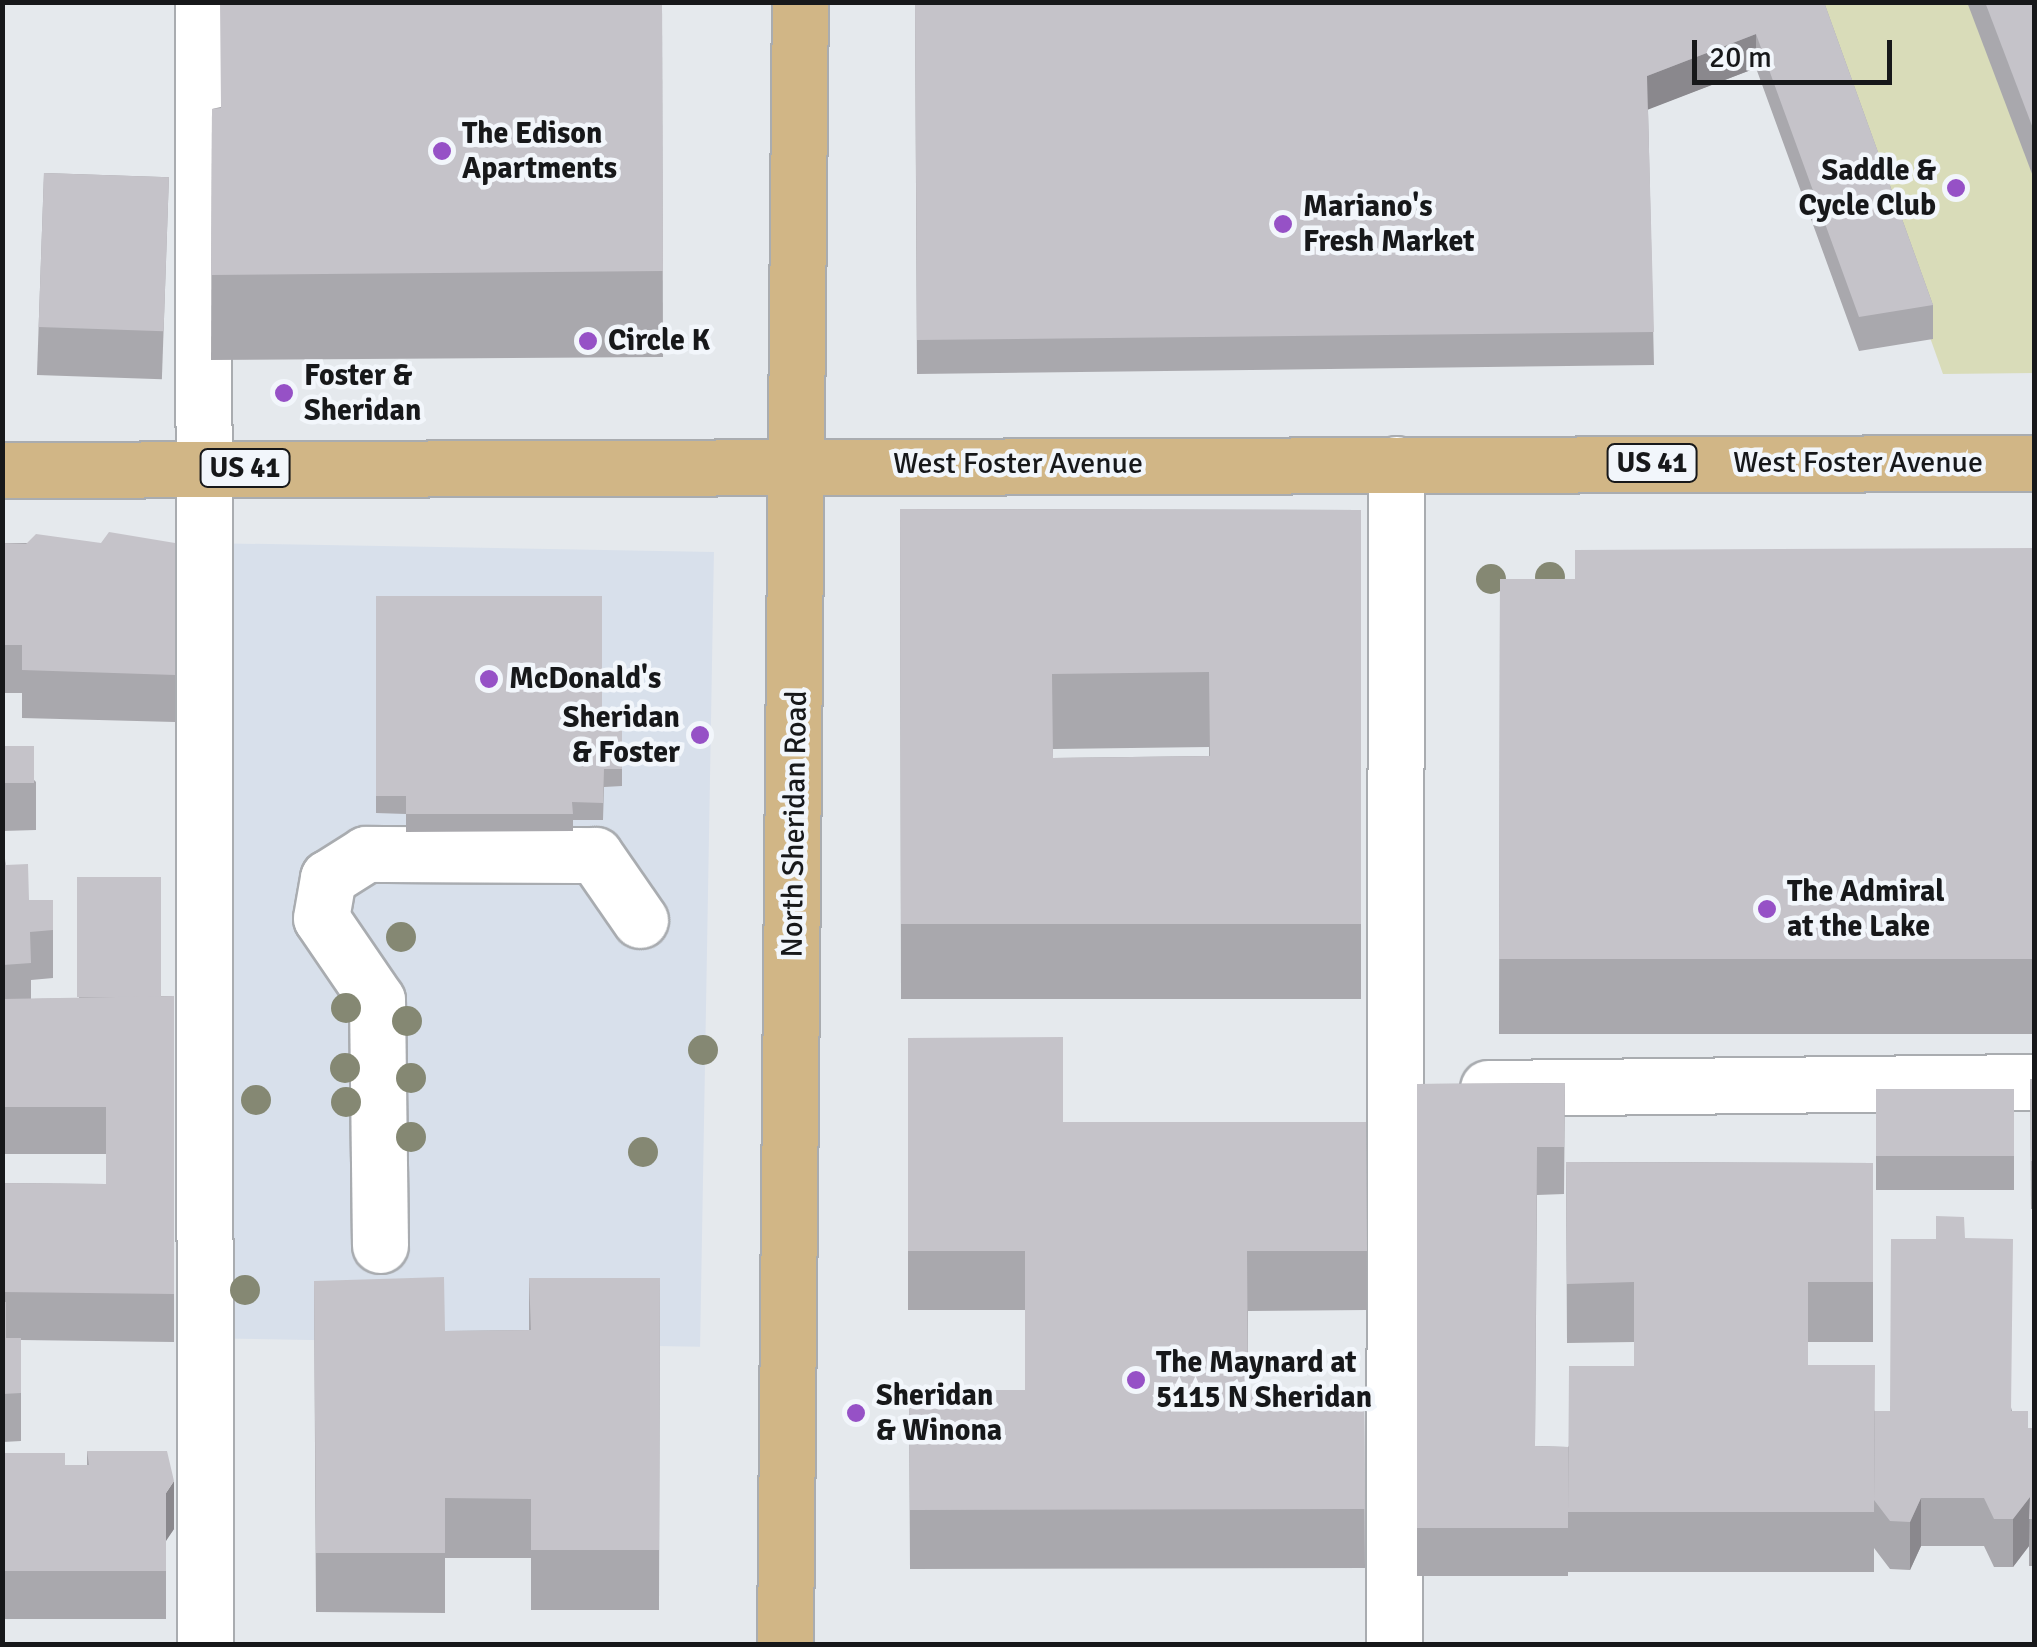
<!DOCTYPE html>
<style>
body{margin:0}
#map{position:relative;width:2037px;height:1647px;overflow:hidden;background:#e5e9ed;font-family:Signika,sans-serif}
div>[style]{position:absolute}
.built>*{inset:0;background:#d8e0eb;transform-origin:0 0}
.green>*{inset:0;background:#d9dcb9}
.roads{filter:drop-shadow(2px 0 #a9acb0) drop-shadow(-2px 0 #a9acb0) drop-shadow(0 2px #a9acb0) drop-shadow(0 -2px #a9acb0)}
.minor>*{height:55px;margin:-27.5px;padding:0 27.5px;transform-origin:27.5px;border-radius:27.5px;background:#fff}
.major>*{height:55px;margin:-27.5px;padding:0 27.5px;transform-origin:27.5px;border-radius:27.5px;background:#d1b686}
.trees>*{width:30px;height:30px;margin:-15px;border-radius:50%;background:#858873}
.wall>*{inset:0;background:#a9a8ad;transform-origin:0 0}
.shaded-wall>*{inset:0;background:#8a888d}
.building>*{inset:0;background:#c5c3c9;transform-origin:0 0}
.dots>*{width:28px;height:28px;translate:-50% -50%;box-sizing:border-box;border:5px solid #f2f6fb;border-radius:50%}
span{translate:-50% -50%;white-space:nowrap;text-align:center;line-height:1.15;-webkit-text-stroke:9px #f2f6fb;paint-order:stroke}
.shield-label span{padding:2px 8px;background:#f2f6fb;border:2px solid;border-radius:8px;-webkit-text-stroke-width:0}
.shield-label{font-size:28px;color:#17181a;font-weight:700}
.poi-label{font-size:30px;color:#17181a;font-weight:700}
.left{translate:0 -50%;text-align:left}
.right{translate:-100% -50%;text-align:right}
.street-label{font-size:30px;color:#17181a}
.frame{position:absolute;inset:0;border:5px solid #17181a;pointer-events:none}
.scale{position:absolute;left:1692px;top:40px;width:200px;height:45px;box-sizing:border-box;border:5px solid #17181a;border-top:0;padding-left:12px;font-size:30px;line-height:35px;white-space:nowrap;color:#17181a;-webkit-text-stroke:8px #f2f6fb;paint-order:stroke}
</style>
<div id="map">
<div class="built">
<div style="left:205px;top:543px;width:509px;height:795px;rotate:1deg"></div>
</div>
<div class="green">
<div style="clip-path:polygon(1811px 3px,2034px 3px,2034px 373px,1943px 374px)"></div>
</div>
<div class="roads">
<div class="minor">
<div style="left:203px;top:2px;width:1642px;rotate:89.93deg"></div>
<div style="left:1488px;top:1088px;width:546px;rotate:-0.63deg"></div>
<div style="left:380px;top:1245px;width:245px;rotate:-90.7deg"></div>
<div style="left:377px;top:1000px;width:99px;rotate:-124.3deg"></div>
<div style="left:321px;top:918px;width:41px;rotate:-80.1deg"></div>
<div style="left:328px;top:878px;width:45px;rotate:-32.3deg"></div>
<div style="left:366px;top:854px;width:229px;rotate:0.3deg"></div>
<div style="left:595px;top:855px;width:79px;rotate:55.3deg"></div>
<div style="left:1394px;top:1644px;width:1180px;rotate:-89.9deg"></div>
</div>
<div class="major">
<div style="left:2px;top:470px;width:2032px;rotate:-0.2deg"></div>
<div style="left:785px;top:1644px;width:1642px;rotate:-89.48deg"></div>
</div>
</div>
<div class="trees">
<div style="left:1550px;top:577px"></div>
<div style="left:1491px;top:579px"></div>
<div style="left:401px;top:937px"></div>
<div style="left:346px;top:1008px"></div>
<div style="left:407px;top:1021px"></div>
<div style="left:703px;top:1050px"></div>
<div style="left:345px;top:1068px"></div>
<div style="left:411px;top:1078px"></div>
<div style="left:256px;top:1100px"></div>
<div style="left:346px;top:1102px"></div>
<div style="left:411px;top:1137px"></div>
<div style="left:643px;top:1152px"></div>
<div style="left:245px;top:1290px"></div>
</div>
<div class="wall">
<div style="clip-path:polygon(662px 2px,663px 357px,211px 360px,212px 109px)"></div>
<div style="clip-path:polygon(915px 2px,1824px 2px,1933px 305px,1933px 339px,1859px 351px,1756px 68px,1648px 109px,1654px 365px,917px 374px)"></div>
<div style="clip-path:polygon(1967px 2px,2034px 2px,2034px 179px)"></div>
<div style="left:44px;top:173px;width:125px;height:202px;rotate:2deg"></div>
<div style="clip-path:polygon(evenodd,900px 509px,1361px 510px,1361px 999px,901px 999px,900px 509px,1209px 747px,1209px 756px,1053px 758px,1053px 749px,1209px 747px)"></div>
<div style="clip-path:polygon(2px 543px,175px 543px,175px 722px,22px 718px,22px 693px,2px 693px)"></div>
<div style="clip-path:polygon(2034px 548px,2034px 1034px,1499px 1034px,1500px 579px,1575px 579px)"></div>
<div style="clip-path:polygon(376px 596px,602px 727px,622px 727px,622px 786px,604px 787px,603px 820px,573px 820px,573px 831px,406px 832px,406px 814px,376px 813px)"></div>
<div style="clip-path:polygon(2px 746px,36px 782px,36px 830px,2px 831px)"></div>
<div style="clip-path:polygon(2px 852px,6px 865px,29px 900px,53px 900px,53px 978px,31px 980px,31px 999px,79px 998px,77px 878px,160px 996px,174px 996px,174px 1342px,21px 1340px,21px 1441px,3px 1442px,3px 1453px,65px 1465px,87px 1465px,87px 1451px,174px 1529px,166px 1540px,166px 1619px,2px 1619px,2px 1183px,106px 1184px,106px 1154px,2px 1154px)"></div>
<div style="clip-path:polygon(908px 1038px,1063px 1122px,1366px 1122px,1367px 1310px,1248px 1311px,1248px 1390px,1364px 1389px,1365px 1568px,910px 1569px,909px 1390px,1025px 1390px,1025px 1310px,908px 1310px)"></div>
<div style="clip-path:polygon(2030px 1079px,2034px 1079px,2034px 1209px,2031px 1209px)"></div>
<div style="clip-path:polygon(1565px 1083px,1564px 1194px,1537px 1195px,1535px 1446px,1568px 1447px,1634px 1366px,1634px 1342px,1567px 1343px,1566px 1162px,1873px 1163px,1873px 1342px,1808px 1342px,1808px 1365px,1875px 1411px,1890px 1411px,1965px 1238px,2012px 1411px,2028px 1428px,2034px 1428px,2034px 1566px,2029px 1566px,2029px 1546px,2013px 1567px,1994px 1567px,1984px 1546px,1921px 1546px,1910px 1570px,1890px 1569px,1874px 1548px,1874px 1535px,1874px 1572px,1568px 1572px,1568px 1576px,1417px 1576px,1417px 1084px)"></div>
<div style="left:1876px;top:1089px;width:138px;height:101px"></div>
<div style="clip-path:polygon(529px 1278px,660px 1278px,659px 1610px,531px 1610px,531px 1558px,445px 1558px,445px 1613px,316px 1612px,314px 1281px,445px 1331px,529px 1330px)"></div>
</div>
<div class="shaded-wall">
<div style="clip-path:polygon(1756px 34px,1756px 68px,1647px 110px,1647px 76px)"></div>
<div style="clip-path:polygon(174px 1481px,174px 1529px,166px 1541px,166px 1493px)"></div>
<div style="clip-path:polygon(2030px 1497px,2029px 1546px,2013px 1567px,2013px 1519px)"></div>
<div style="clip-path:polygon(1921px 1498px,1921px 1546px,1910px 1570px,1910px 1522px)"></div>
</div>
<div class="building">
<div style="clip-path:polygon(220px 2px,662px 2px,663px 271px,211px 275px,212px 109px,221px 108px)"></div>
<div style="clip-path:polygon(915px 2px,1824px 2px,1933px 305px,1859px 317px,1756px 34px,1647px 76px,1654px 332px,917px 340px)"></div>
<div style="clip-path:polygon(1985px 2px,2034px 2px,2034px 131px)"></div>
<div style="left:44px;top:173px;width:125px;height:154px;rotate:2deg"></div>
<div style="clip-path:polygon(evenodd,900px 509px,1361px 510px,1361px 924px,901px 924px,900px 509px,1209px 672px,1210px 756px,1053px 758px,1052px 674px,1209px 672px)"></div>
<div style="clip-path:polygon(109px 532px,175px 543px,175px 675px,22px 670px,22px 645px,2px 645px,2px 543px,26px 544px,36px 534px,101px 543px)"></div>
<div style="clip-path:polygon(2034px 548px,2034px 959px,1499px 959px,1500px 579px,1575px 579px,1575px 550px)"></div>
<div style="clip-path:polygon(376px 596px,602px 596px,602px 727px,622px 727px,622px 769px,604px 769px,603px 803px,572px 802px,573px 814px,406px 814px,406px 796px,376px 796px)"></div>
<div style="left:2px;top:746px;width:32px;height:37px"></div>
<div style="clip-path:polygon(2px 852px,4px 852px,6px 865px,28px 864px,29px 900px,53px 900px,53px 930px,30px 932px,31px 963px,3px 965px,5px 975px,2px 975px)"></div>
<div style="left:161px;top:877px;width:120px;height:84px;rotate:90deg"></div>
<div style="clip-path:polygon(174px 996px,174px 1294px,2px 1292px,2px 1183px,106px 1184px,106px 1107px,2px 1107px,2px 999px)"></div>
<div style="clip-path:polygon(1063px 1037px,1063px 1122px,1366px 1122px,1367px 1251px,1247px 1251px,1248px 1390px,1364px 1389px,1365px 1509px,910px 1510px,909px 1390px,1025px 1390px,1025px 1251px,908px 1251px,908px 1038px)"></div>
<div style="clip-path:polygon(2030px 1079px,2034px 1079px,2034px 1161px,2031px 1161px)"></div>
<div style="clip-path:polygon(1565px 1083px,1564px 1147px,1537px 1147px,1535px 1446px,1568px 1447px,1568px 1528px,1417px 1528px,1417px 1084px)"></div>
<div style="left:1876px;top:1089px;width:138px;height:67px"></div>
<div style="clip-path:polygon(1566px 1162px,1873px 1163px,1873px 1282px,1808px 1282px,1808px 1365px,1875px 1365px,1874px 1512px,1568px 1512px,1569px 1366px,1634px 1366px,1634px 1282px,1567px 1284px)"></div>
<div style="clip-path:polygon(1936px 1216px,1964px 1217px,1965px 1238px,2013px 1239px,2011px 1411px,2028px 1411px,2028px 1428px,2034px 1428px,2034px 1519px,2029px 1519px,2030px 1497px,2013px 1519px,1994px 1519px,1984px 1498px,1921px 1498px,1910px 1522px,1890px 1521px,1874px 1500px,1875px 1411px,1890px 1411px,1891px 1239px,1936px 1239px)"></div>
<div style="clip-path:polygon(444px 1277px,445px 1331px,531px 1330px,529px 1278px,660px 1278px,659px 1550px,531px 1550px,531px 1499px,445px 1498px,445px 1553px,316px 1553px,314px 1281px)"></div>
<div style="clip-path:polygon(2px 1302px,6px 1302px,6px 1338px,21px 1338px,21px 1393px,3px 1394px,3px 1431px)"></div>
<div style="clip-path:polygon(87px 1451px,167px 1451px,174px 1481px,166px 1493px,166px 1571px,2px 1571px,2px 1453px,65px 1453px,65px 1465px,89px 1465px)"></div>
</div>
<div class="dots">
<div style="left:442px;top:151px;background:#9651c6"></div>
<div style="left:1956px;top:188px;background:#9651c6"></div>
<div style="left:1283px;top:224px;background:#9651c6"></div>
<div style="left:588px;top:341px;background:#9651c6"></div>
<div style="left:284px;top:393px;background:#9651c6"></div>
<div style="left:489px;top:679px;background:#9651c6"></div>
<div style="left:700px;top:735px;background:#9651c6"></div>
<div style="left:1767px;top:909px;background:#9651c6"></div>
<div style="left:1136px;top:1380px;background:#9651c6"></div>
<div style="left:856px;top:1413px;background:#9651c6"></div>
</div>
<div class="shield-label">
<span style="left:1652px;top:463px">US 41</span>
<span style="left:245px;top:468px">US 41</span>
</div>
<div class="poi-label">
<span class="left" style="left:462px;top:151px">The Edison<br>Apartments</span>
<span class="right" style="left:1936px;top:188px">Saddle &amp;<br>Cycle Club</span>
<span class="left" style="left:1303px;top:224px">Mariano's<br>Fresh Market</span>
<span class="left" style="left:608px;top:341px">Circle K</span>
<span class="left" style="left:304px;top:393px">Foster &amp;<br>Sheridan</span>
<span class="left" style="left:509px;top:679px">McDonald's</span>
<span class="right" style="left:680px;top:735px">Sheridan<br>&amp; Foster</span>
<span class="left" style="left:1787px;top:909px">The Admiral<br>at the Lake</span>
<span class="left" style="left:1156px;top:1380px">The Maynard at<br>5115 N Sheridan</span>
<span class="left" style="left:876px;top:1413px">Sheridan<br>&amp; Winona</span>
</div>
<div class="street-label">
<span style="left:1858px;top:463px">West Foster Avenue</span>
<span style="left:1018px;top:464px">West Foster Avenue</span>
<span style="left:795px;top:824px;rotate:-89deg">North Sheridan Road</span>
</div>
<div class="frame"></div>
<div class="scale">20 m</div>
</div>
